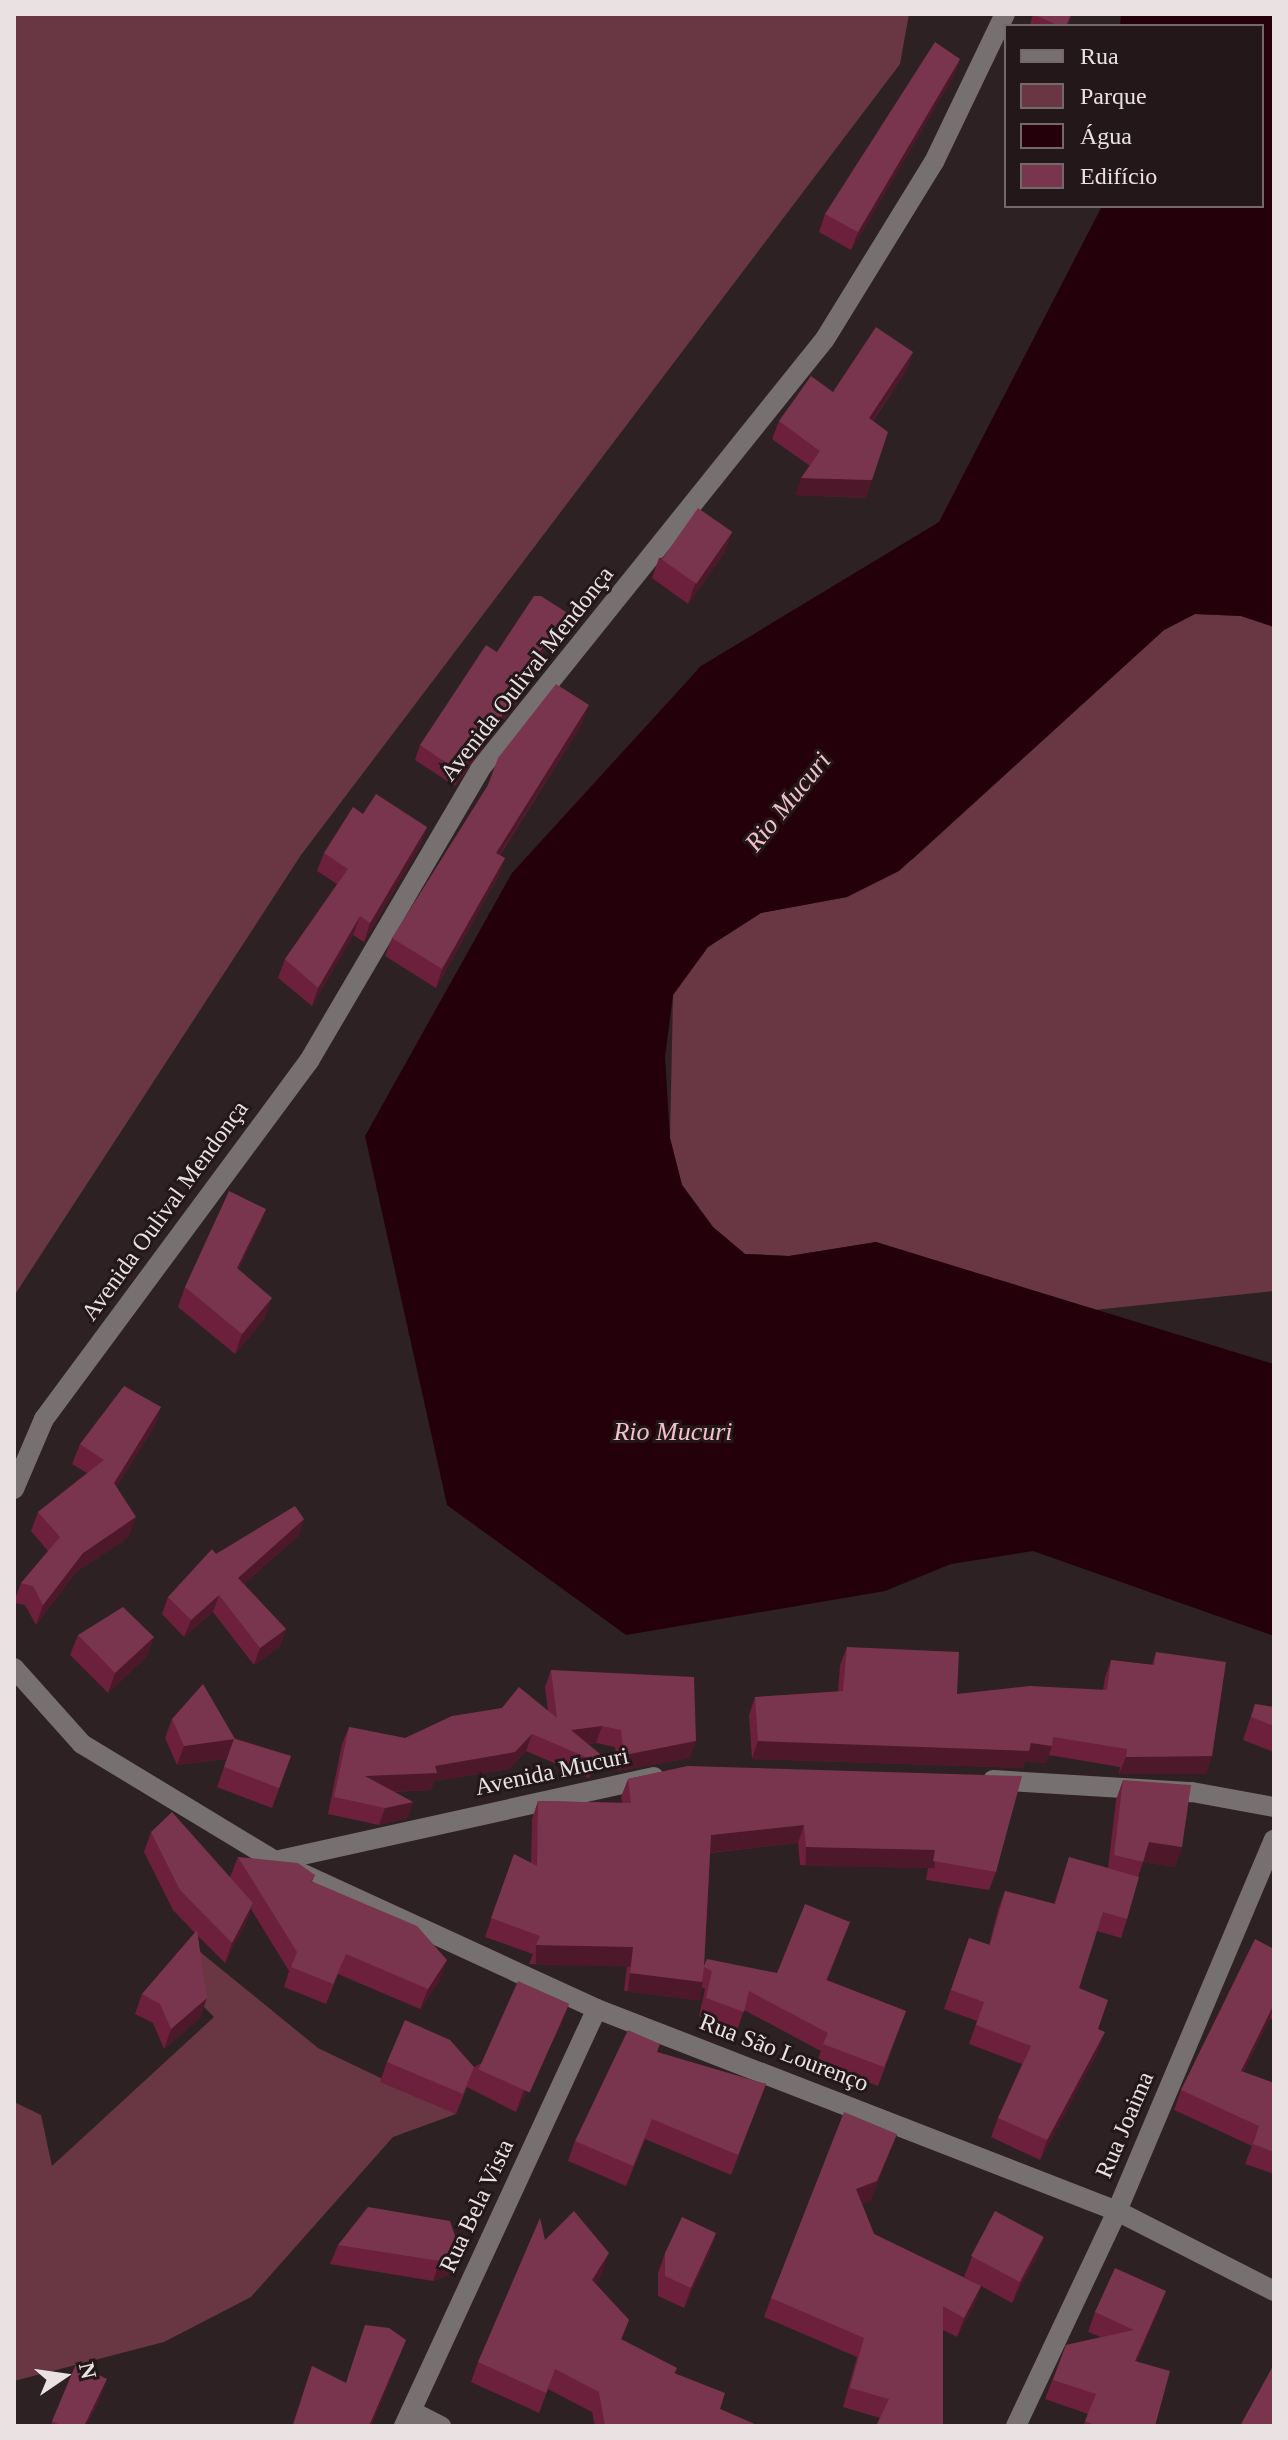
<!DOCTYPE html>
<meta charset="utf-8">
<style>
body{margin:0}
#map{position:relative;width:1288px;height:2440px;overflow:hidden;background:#2d2123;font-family:Georgia,serif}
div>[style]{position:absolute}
.green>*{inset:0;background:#693643}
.water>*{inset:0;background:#24000b}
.minor>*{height:20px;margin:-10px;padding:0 10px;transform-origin:10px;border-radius:10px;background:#777071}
.wall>*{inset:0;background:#6c203b}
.shaded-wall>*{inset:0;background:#4d182a;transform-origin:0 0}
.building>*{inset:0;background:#79354d;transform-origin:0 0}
span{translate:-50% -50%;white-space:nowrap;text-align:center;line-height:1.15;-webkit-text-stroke:6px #23171a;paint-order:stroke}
.street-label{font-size:24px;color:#eae1e3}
.water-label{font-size:26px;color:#f2c1ca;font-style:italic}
.frame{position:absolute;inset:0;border:16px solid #eae1e3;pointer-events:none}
.legend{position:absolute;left:1004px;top:24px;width:260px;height:184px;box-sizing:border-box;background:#23171a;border:2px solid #73686a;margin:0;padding:10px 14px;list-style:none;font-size:24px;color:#eae1e3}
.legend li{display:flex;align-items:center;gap:16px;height:40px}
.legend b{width:40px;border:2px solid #73686a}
.north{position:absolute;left:24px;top:2336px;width:80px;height:80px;-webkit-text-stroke:6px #23171a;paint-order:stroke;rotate:77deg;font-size:22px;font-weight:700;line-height:32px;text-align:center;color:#eae1e3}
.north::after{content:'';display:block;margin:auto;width:28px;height:36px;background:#eae1e3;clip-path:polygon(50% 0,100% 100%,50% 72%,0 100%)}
</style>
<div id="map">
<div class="green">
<div style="clip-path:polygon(14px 14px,909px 14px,900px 64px,301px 855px,14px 1296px)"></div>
<div style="clip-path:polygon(1195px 614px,1241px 616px,1274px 627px,1274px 1291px,1094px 1310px,876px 1242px,789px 1256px,745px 1254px,713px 1227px,682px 1185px,670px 1138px,673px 995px,708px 947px,761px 913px,847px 897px,913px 859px,1164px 630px)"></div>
<div style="clip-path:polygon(199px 1951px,318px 2048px,456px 2114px,393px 2137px,251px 2297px,164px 2342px,14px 2381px,14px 2102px,41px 2115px,52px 2166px,214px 2017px,198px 2001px)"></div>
</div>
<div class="water">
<div style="clip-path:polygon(1121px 14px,1274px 14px,1274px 627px,1241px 616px,1195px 614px,1164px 630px,899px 871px,847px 897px,761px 913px,708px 947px,673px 995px,665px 1057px,670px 1138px,682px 1185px,713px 1227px,745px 1254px,789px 1256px,876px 1242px,1274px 1364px,1274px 1636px,1033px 1551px,951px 1564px,885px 1591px,626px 1635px,447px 1505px,365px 1136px,512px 873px,701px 666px,939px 522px,1102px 206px,1262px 206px,1262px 26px,1120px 26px)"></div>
</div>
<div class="minor">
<div style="left:14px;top:1489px;width:76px;rotate:-66.8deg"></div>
<div style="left:44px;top:1419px;width:445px;rotate:-53.5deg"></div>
<div style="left:309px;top:1061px;width:338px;rotate:-59.6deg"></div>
<div style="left:480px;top:769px;width:551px;rotate:-51.26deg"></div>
<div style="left:825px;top:339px;width:208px;rotate:-58.4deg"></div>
<div style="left:934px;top:162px;width:164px;rotate:-64.4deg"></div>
<div style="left:14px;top:1668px;width:102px;rotate:48.2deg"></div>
<div style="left:82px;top:1744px;width:226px;rotate:31.2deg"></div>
<div style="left:275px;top:1861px;width:354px;rotate:24.7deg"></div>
<div style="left:597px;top:2009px;width:558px;rotate:21.23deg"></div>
<div style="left:1117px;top:2211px;width:176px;rotate:27deg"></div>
<div style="left:993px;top:1780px;width:199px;rotate:3.5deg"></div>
<div style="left:1192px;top:1792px;width:83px;rotate:10.4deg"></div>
<div style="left:275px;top:1861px;width:388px;rotate:-12.5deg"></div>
<div style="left:411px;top:2411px;width:34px;rotate:27deg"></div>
<div style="left:404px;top:2426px;width:459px;rotate:-65.2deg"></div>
<div style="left:1016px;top:2426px;width:238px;rotate:-64.8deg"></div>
<div style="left:1117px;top:2211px;width:403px;rotate:-67.1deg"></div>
</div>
<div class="wall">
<div style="clip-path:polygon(1033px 14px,1072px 14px,1067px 26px,1033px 26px,1030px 24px)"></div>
<div style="clip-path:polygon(960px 59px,953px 77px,851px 250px,819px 232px,825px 214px)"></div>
<div style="clip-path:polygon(913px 352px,907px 369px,873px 421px,866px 498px,795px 495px,810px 466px,772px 439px,779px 421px)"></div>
<div style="clip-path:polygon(725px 552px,688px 604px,652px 578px,659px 558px)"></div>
<div style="clip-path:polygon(566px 612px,561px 626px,530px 674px,532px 675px,527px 689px,455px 786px,415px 760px,420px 745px,497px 652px)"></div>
<div style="clip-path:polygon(582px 724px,500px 855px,505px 858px,498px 877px,436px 988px,385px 956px,392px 938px)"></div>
<div style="clip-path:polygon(363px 814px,427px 827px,420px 846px,364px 942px,353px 935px,312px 1006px,278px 978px,285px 959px,337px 884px,317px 871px,324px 853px)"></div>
<div style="clip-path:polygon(266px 1209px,258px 1228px,238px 1270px,265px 1318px,235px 1354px,178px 1307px,185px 1287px)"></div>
<div style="clip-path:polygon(161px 1407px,154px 1427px,116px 1487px,129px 1537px,76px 1572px,36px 1625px,25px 1605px,14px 1603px,14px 1602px,21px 1583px,48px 1551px,31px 1531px,38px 1512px,87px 1473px,72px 1464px,80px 1444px)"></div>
<div style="clip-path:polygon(304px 1519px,298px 1536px,244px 1584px,286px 1629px,280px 1646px,254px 1665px,213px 1612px,184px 1637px,162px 1614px,168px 1597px,216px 1554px)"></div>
<div style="clip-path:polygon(78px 1635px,154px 1637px,146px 1657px,108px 1693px,70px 1655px)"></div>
<div style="clip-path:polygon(847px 1647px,957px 1694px,1103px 1690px,1105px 1678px,1111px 1660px,1152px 1665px,1156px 1652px,1212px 1756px,1206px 1774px,1119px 1774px,1120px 1767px,1049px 1755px,1046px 1763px,1025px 1761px,1023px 1768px,752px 1759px,749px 1715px,755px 1697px,838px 1692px,840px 1665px)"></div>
<div style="clip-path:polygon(551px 1670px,690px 1758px,618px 1771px,615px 1747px,596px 1743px,588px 1744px,600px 1754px,594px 1771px,589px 1778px,526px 1751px,509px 1769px,434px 1781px,431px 1790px,394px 1792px,413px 1802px,407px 1818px,379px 1825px,328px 1814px,342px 1744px,349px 1727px,405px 1738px,548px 1711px,545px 1687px)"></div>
<div style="clip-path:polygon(1255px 1704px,1274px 1707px,1274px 1752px,1243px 1740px)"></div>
<div style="clip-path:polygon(172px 1719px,291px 1756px,272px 1808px,217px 1787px,227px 1759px,177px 1765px,165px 1738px)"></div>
<div style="clip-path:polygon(688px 1766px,996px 1872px,989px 1890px,926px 1880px,928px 1868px,800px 1865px,798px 1843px,710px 1853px,704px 1966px,777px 1973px,850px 1922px,827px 1980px,906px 2011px,878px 2086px,817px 2062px,821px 2051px,744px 2010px,737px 2031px,699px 2016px,705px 1989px,700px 1987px,696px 2000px,624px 1991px,627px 1966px,529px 1964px,533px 1954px,485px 1937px,514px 1854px,531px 1863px,532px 1819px,538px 1801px,622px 1803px,621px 1797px,628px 1779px)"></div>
<div style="clip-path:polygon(1123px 1780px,1182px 1847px,1175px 1867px,1143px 1862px,1138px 1877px,1127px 1919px,1121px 1938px,1097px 1931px,1079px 1988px,1098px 2029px,1098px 2051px,1040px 2160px,991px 2137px,998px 2118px,1022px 2064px,969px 2044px,977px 2021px,944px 2009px,969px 1938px,989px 1945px,998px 1910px,1005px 1891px,1054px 1904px,1069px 1857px,1108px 1868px,1116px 1800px)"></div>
<div style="clip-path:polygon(151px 1832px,230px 1877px,238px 1857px,315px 1875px,312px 1881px,440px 1980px,420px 2009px,338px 1974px,326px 2004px,284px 1987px,289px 1971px,251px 1909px,246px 1922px,225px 1963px,198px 1936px,200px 2018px,164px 2049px,153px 2023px,135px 2014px,142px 1994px,195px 1933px,173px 1910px,144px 1852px)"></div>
<div style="clip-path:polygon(1274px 1949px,1274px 2021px,1270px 2018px,1243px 2072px,1274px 2083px,1274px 2174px,1245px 2164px,1252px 2146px,1174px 2110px,1181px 2090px)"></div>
<div style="clip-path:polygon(562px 2023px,516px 2112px,467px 2087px,456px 2114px,380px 2082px,387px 2062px,474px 2067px)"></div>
<div style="clip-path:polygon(657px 2052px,766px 2084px,731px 2175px,645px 2139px,626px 2186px,568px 2161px,575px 2141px)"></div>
<div style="clip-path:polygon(897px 2134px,870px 2201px,862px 2204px,874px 2234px,978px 2284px,964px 2277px,972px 2257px,1044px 2237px,1036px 2257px,1012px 2303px,981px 2286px,974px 2305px,957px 2337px,943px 2330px,880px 2418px,843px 2407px,857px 2357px,764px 2317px,771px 2298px)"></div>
<div style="clip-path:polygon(716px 2233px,709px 2253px,684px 2308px,658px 2296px,658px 2273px,665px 2253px)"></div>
<div style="clip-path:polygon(545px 2240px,602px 2273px,595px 2283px,629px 2320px,621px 2340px,677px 2368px,675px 2373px,720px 2409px,759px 2426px,595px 2426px,592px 2412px,548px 2389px,539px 2413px,471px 2382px,478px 2362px)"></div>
<div style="clip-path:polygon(338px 2245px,461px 2254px,454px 2273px,433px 2281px,330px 2264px)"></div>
<div style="clip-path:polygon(1166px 2291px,1137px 2361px,1155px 2426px,1083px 2426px,1088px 2414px,1045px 2399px,1066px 2345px,1101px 2337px,1088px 2332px,1095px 2312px)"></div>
<div style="clip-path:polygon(365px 2325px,406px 2340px,371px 2426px,292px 2426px,312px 2366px,346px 2383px)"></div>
<div style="clip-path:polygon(100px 2399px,86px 2426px,51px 2426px,52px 2421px)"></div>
</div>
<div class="shaded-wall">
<div style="clip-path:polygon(960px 59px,953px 77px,851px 250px,858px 232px)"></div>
<div style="clip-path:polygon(913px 352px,907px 369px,862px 436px,869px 418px)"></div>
<div style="clip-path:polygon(801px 478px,872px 480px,866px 498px,795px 495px)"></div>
<div style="clip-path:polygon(732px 532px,725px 552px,688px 604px,695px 584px)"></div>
<div style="clip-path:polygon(566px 612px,561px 626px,522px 686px,527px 672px)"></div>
<div style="clip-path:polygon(532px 675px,527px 689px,455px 786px,460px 772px)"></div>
<div style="clip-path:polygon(589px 705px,582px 724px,489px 871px,496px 853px)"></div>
<div style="clip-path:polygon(427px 827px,420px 846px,364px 942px,370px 923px)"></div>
<div style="clip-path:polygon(505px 858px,498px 877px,436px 988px,442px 969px)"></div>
<div style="clip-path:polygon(360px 916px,353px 935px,312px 1006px,318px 988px)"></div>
<div style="clip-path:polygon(266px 1209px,258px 1228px,229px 1288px,237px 1268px)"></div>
<div style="clip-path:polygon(272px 1298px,265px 1318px,235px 1354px,242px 1334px)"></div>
<div style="clip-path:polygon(161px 1407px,154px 1427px,106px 1503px,114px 1483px)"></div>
<div style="clip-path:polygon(136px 1517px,129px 1537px,76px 1572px,36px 1625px,43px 1605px,83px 1553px)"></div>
<div style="clip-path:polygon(304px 1519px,298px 1536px,232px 1595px,238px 1578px)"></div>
<div style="clip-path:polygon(219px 1595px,213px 1612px,184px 1637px,191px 1620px)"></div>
<div style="clip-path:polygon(286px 1629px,280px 1646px,254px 1665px,260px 1648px)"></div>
<div style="clip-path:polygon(154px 1637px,146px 1657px,108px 1693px,115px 1673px)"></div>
<div style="clip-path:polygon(602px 1726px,596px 1743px,565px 1747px,571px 1730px)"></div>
<div style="clip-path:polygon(532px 1734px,526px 1751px,509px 1769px,434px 1781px,431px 1790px,359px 1793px,365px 1776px,435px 1766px)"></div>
<div style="clip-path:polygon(234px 1739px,227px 1759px,177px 1765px,184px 1746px)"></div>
<div style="clip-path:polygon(696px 1741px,690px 1758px,618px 1771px,624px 1755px)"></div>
<div style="clip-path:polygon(758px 1741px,1031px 1743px,1052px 1746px,1046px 1763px,1025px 1761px,1023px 1768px,752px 1759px)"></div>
<div style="clip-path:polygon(600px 1754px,594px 1771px,589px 1778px,595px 1761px)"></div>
<div style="clip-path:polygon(1212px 1756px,1206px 1774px,1119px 1774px,1126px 1757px)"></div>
<div style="clip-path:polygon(413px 1802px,407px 1818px,379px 1825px,385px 1808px)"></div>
<div style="clip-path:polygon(804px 1825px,798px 1843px,705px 1853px,711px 1835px)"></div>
<div style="clip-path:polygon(1149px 1842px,1182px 1847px,1175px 1867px,1141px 1862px)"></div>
<div style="left:806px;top:1847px;width:129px;height:19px;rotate:1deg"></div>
<div style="clip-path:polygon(253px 1903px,246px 1922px,225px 1963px,232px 1943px)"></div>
<div style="left:536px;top:1945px;width:97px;height:20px;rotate:1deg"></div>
<div style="clip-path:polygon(447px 1960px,440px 1980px,420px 2009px,428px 1989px)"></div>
<div style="left:630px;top:1973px;width:73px;height:19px;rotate:7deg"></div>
<div style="clip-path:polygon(207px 1998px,200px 2018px,164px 2049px,171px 2029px)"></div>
<div style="clip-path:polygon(569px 2004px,562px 2023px,516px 2112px,523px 2092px)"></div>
<div style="clip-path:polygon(1274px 2004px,1270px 2018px,1233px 2091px,1241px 2071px)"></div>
<div style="clip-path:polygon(1105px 2032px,1098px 2051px,1040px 2160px,1047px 2140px)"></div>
<div style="clip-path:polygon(897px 2134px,870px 2201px,849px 2209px,856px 2189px)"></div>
<div style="clip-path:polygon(716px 2233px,709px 2253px,684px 2308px,691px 2288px)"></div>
<div style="clip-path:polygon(1044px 2237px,1036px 2257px,1012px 2303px,1020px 2283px)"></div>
<div style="clip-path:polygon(609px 2253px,602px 2273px,584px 2300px,592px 2280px)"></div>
<div style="clip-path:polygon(461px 2254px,454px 2273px,433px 2281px,440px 2261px)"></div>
<div style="clip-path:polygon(981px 2286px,974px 2305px,957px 2337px,964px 2318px)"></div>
<div style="clip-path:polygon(1166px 2291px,1159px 2310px,1128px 2381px,1135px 2361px)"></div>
<div style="clip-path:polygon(406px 2340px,371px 2426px,369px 2426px)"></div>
<div style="clip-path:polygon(107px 2379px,100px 2399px,86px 2426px,84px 2426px)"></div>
</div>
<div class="building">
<div style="clip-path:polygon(1033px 14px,1071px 14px,1066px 26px,1059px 26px)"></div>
<div style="clip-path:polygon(935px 42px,960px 59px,858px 232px,825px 214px)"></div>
<div style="clip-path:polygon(876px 327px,913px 352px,869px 418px,888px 432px,872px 480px,801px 478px,820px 451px,779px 421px,811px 376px,833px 392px)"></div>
<div style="left:698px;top:508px;width:42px;height:63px;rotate:35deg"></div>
<div style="clip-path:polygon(534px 596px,541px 596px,566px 612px,527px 672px,532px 675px,460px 772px,420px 745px,486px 645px,497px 652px)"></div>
<div style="clip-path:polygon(556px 684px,589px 705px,496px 853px,505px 858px,442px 969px,392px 938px,488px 785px,498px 758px)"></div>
<div style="clip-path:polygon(376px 794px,427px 827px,370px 923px,360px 916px,318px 988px,285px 959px,348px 869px,324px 853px,353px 807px,363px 814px)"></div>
<div style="clip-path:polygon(229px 1191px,266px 1209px,237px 1268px,272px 1298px,242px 1334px,185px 1287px)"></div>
<div style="clip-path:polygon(124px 1386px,161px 1407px,114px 1483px,136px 1517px,83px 1553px,43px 1605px,33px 1586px,21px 1583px,60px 1537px,38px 1512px,104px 1460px,80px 1444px)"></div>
<div style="clip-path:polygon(295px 1506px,304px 1519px,238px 1578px,286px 1629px,260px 1648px,219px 1595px,191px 1620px,168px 1597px,212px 1549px,216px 1554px)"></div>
<div style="clip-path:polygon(123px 1607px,154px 1637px,115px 1673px,78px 1635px)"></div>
<div style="clip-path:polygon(847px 1647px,959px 1652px,957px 1694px,1030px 1686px,1107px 1690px,1111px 1660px,1154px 1665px,1156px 1652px,1226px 1662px,1212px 1756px,1126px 1757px,1127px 1749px,1053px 1737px,1052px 1746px,1031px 1743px,1029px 1751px,758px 1741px,755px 1697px,843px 1691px)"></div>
<div style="clip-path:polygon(551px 1670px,694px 1677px,696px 1741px,624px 1755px,621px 1730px,602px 1726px,571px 1730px,600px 1754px,595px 1761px,532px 1734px,515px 1752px,435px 1766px,437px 1773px,365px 1776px,413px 1802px,385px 1808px,334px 1797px,349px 1727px,405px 1738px,452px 1716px,502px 1708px,519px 1687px,557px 1718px)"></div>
<div style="clip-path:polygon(203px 1684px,235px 1739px,291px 1756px,279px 1788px,224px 1767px,234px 1739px,184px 1746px,172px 1719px)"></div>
<div style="clip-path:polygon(1255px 1704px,1274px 1707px,1274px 1726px,1251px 1717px)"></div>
<div style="clip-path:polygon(688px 1766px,1022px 1776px,996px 1872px,933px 1861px,935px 1850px,806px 1847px,804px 1825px,711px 1835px,704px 1966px,707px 1959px,777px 1973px,805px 1904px,850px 1922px,826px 1980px,906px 2011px,884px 2067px,823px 2044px,828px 2033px,749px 1991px,744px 2012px,706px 1998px,712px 1971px,704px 1967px,702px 1982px,630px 1973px,633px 1947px,536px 1945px,540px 1936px,491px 1918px,514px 1854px,537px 1866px,538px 1801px,631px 1803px,628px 1779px)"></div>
<div style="clip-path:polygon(1123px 1780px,1191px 1785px,1182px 1847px,1149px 1842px,1143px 1862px,1114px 1855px)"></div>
<div style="clip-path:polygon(172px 1812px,253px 1903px,232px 1943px,180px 1890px,151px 1832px)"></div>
<div style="clip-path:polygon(238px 1857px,298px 1863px,315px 1875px,311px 1881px,417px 1926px,447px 1960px,428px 1989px,346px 1954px,333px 1984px,291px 1967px,297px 1952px)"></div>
<div style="clip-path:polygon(1069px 1857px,1139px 1877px,1127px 1919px,1103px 1912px,1079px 1988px,1108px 2000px,1098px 2029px,1105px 2032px,1047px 2140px,998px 2118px,1031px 2046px,976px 2025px,984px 2002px,951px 1990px,969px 1938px,990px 1945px,1005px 1891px,1055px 1904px)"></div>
<div style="clip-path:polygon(197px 1930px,207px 1998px,171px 2029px,160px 2004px,142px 1994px)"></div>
<div style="clip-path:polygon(1255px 1939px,1274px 1949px,1274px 2004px,1241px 2071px,1274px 2083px,1274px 2152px,1253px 2144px,1259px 2126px,1181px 2090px)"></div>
<div style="left:518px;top:1981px;width:56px;height:97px;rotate:24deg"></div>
<div style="clip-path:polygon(405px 2020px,450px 2040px,474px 2067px,463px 2094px,387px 2062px)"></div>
<div style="clip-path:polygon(628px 2030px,660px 2044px,657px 2052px,766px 2084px,738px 2155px,652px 2119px,633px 2166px,575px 2141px)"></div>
<div style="clip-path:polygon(844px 2112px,897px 2134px,877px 2181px,856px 2189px,874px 2234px,981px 2286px,964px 2318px,943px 2306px,943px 2426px,876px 2426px,889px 2399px,850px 2388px,864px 2338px,771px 2298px)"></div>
<div style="clip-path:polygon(368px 2207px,450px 2221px,461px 2254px,440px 2261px,338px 2245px)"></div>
<div style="clip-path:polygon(574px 2211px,609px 2253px,592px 2280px,629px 2320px,621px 2339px,677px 2368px,674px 2373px,725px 2393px,720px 2409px,759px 2426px,615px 2426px,615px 2423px,613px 2426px,605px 2426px,599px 2392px,555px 2369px,546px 2393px,478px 2362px,540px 2218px,545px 2240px)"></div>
<div style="left:995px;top:2211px;width:55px;height:51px;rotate:28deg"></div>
<div style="clip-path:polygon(682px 2217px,716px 2233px,691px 2288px,665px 2276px,665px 2253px)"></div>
<div style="clip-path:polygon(1115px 2268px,1166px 2291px,1135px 2361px,1170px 2371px,1155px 2426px,1097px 2426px,1085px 2421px,1096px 2394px,1053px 2380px,1066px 2345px,1134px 2330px,1095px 2312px)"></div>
<div style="clip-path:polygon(365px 2325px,389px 2328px,406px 2340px,369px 2426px,293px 2426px,312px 2366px,346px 2383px)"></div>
<div style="clip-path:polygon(76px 2364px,107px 2379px,84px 2426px,62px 2426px,52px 2421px)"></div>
<div style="clip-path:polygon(1274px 2364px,1274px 2426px,1240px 2426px)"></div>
</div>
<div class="street-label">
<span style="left:527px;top:674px;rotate:-52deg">Avenida Oulival Mendonça</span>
<span style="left:165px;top:1211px;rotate:-54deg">Avenida Oulival Mendonça</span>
<span style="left:552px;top:1772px;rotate:-12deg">Avenida Mucuri</span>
<span style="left:784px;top:2053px;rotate:21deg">Rua São Lourenço</span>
<span style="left:1125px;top:2125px;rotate:-67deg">Rua Joaima</span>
<span style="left:477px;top:2206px;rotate:-65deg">Rua Bela Vista</span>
</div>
<div class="water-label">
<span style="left:788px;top:802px;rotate:-51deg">Rio Mucuri</span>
<span style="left:673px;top:1432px">Rio Mucuri</span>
</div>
<div class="frame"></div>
<ul class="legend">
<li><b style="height:10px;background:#777071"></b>Rua</li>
<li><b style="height:22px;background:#693643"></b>Parque</li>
<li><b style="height:22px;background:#24000b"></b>Água</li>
<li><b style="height:22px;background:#79354d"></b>Edifício</li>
</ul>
<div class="north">N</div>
</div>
